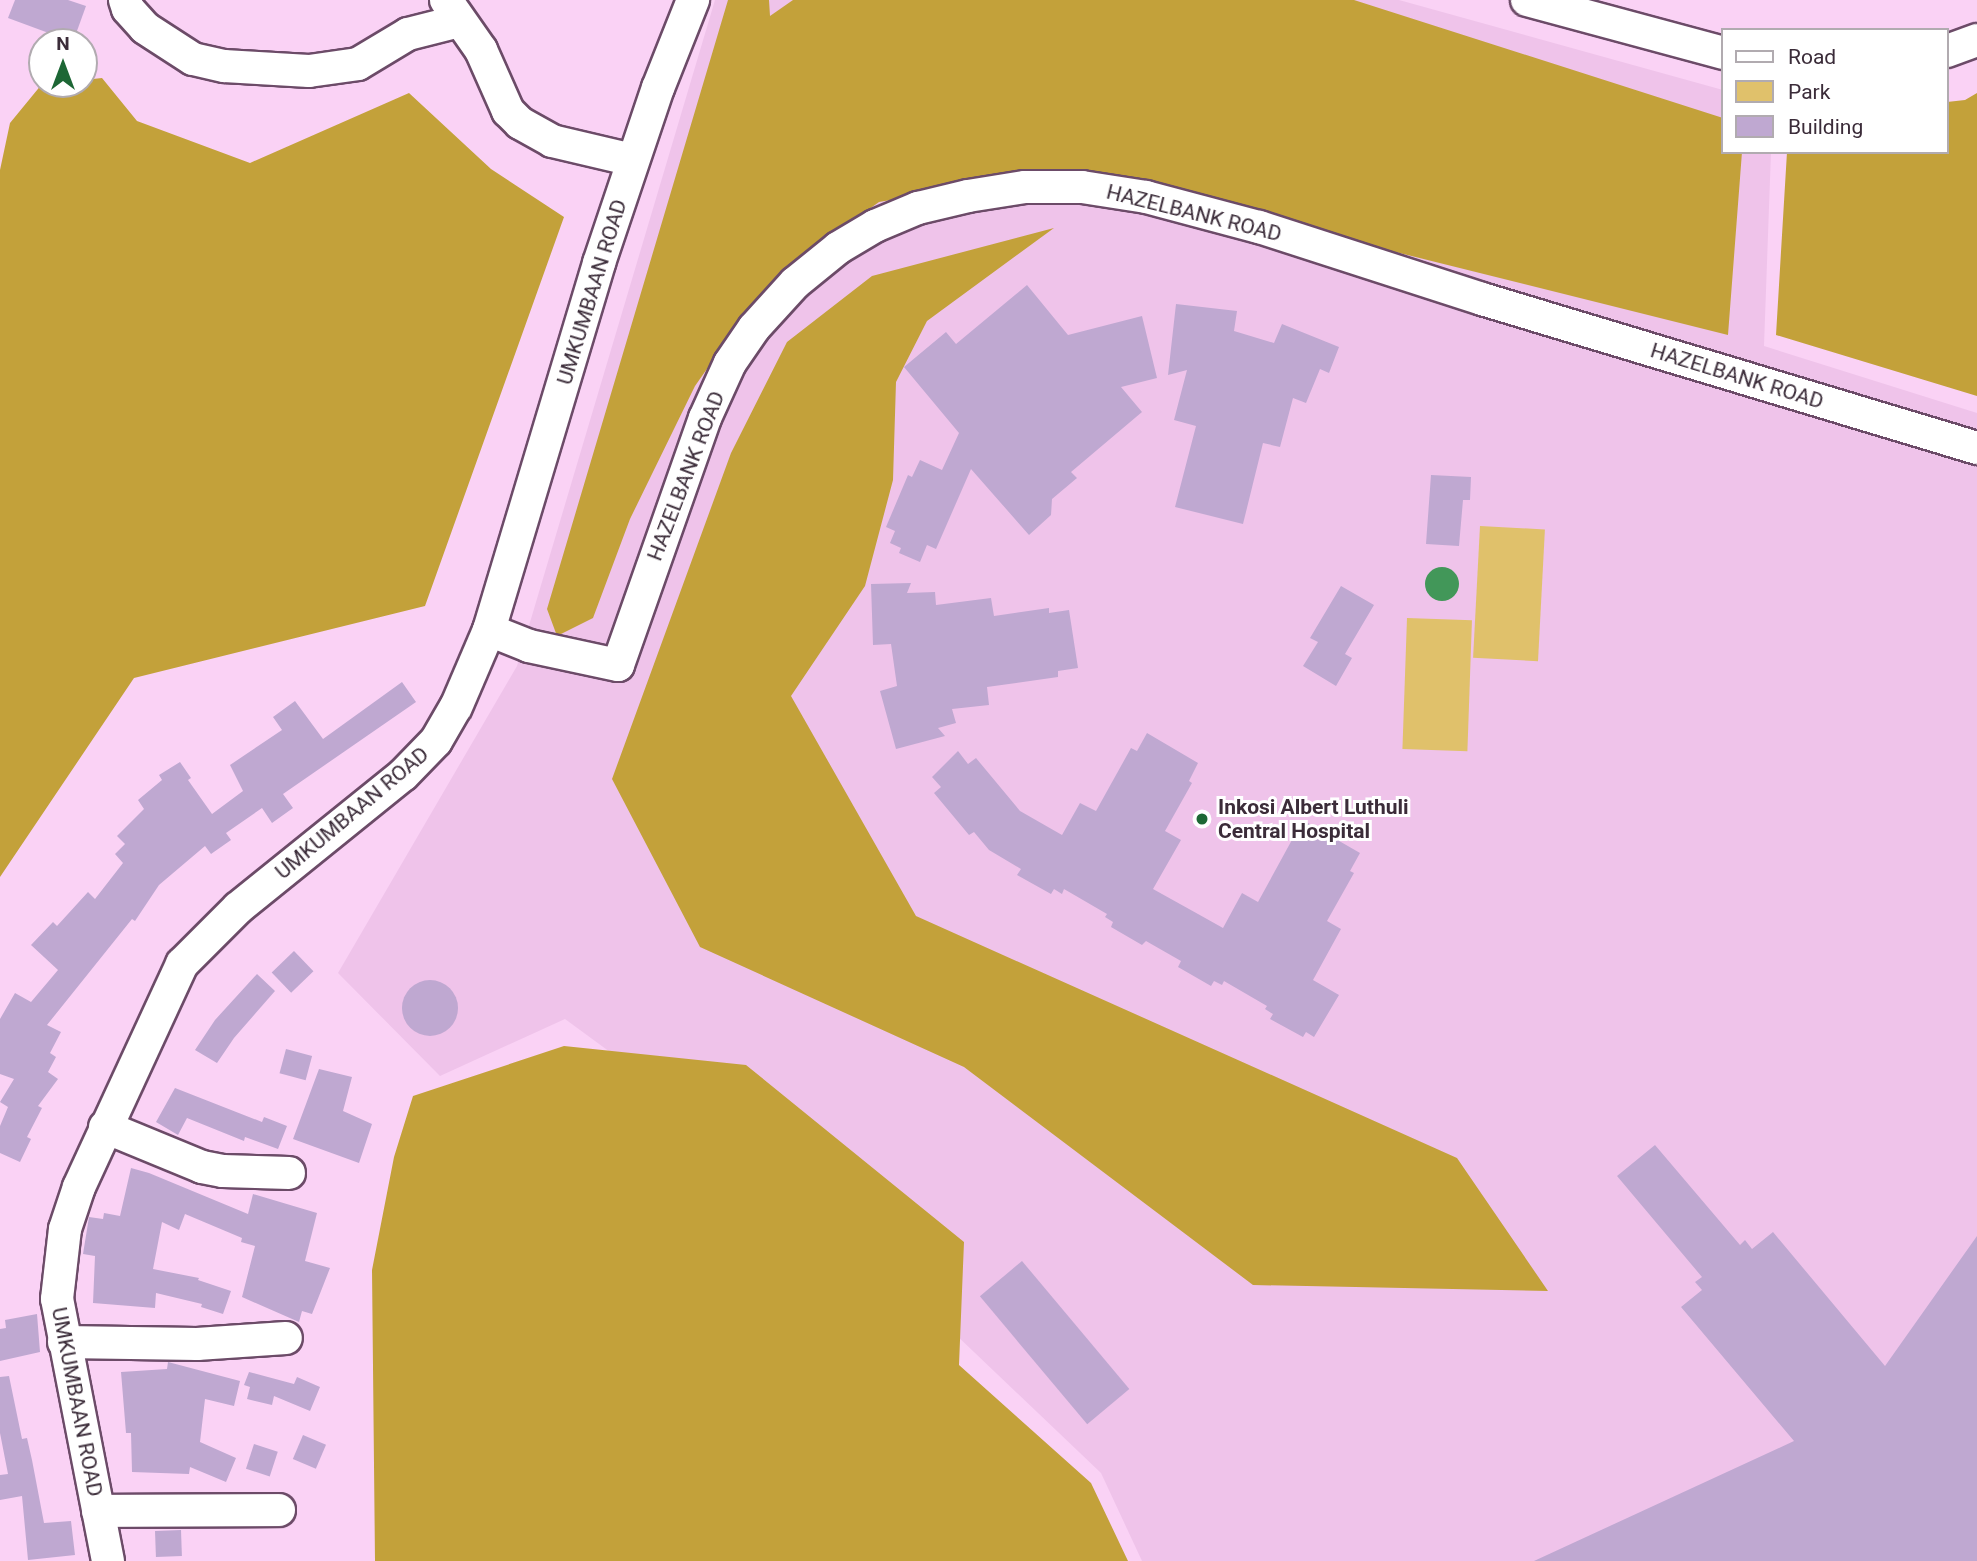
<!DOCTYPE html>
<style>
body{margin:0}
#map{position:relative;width:1977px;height:1561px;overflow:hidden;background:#fad2f5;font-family:Roboto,sans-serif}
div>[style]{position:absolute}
.built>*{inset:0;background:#efc3ea}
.green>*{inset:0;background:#e0c16b;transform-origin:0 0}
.forest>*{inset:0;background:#c3a13a}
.water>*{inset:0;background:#429759}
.round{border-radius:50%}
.building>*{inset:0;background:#bfa8d1;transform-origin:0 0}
.roads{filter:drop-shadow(2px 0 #6c4b68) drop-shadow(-2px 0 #6c4b68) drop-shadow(0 2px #6c4b68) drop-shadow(0 -2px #6c4b68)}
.minor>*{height:32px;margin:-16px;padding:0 16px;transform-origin:16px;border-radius:16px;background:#fff}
.dots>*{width:19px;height:19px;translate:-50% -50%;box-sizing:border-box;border:4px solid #fff;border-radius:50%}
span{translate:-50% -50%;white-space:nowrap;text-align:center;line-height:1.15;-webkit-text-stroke:6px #fff;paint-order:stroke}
.street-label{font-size:21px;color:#3b2c39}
.poi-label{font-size:21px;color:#3b2c39;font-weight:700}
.left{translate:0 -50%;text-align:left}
.legend{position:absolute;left:1721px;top:28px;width:228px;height:126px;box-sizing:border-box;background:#fff;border:2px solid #b1abb0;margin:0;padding:9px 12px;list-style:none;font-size:21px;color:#3b2c39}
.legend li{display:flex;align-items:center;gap:14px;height:35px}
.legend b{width:35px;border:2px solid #b1abb0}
.north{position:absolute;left:28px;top:28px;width:70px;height:70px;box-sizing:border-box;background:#fff;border:2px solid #b1abb0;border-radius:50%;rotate:0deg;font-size:19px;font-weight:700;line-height:28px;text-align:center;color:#3b2c39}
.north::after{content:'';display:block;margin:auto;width:24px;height:32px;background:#1d6735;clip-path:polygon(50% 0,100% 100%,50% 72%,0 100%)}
</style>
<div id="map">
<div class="built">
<div style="clip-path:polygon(715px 0,1399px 0,1723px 90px,1723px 152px,1771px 152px,1764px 346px,1977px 413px,1977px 1561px,1142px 1561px,1101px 1473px,824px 1209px,565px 1019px,440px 1076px,338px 973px,517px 666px)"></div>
</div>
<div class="green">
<div style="left:1480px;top:526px;width:65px;height:132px;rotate:3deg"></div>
<div style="left:1407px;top:618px;width:65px;height:131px;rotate:2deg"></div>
</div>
<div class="forest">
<div style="clip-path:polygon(728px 0,769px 0,770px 16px,793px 0,1354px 0,1723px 118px,1723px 152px,1742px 152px,1728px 335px,1067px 170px,879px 202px,807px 254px,751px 306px,695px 386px,630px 519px,593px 618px,557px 636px,547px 609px)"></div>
<div style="clip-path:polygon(102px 78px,137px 121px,250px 163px,409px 93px,491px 169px,564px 217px,425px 606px,134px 678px,0 877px,0 170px,10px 123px,42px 84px,84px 84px,84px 80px)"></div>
<div style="clip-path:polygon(1977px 93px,1977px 396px,1776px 335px,1787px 152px,1947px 152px,1947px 102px,1965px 100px)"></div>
<div style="clip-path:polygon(1054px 228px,927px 321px,896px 382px,893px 480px,865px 586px,791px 696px,916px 916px,1457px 1158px,1548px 1291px,1253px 1285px,964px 1067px,700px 947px,612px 779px,731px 453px,787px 342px,872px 276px)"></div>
<div style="clip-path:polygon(564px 1046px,746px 1065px,964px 1242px,959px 1365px,1091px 1483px,1128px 1561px,375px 1561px,372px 1270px,394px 1157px,413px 1096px)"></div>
</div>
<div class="water">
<div class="round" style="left:1425px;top:567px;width:34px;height:34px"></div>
</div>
<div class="building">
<div style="clip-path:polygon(15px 0,68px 0,86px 6px,73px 42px,8px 18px)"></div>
<div style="clip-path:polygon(1027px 285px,1068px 335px,1142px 316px,1157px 378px,1121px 387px,1142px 412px,1071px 472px,1077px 478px,1052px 499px,1051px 515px,1029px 535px,971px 469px,936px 549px,927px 545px,920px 562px,899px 553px,901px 548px,890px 543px,895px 531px,886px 527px,908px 475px,912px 477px,920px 460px,942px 470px,959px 433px,904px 367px,946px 332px,956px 344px)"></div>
<div style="clip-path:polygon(1176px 304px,1237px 311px,1234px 331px,1274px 343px,1282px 324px,1339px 347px,1329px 373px,1320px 369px,1306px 403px,1293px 398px,1280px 447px,1263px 443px,1243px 524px,1175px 507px,1196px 426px,1174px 420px,1187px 370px,1168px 375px)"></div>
<div style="clip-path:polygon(1431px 475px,1471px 477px,1470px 500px,1463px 500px,1459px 546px,1426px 544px)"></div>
<div style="clip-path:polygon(911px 583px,907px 593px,935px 592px,936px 605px,991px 598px,994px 616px,1049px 608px,1049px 613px,1069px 610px,1078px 668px,1058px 671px,1058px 677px,987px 687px,989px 705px,952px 709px,956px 723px,938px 728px,945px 736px,896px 749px,880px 691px,897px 686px,891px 644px,873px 645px,871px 584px)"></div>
<div style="clip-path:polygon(1341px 586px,1374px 605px,1345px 654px,1352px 658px,1336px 686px,1303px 666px,1318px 642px,1310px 638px)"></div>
<div style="clip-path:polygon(402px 682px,416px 702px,283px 794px,293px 808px,272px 823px,262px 808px,226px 833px,231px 840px,211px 854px,205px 846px,159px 885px,135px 921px,132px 919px,47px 1025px,61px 1032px,50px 1053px,56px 1057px,48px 1072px,58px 1079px,38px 1106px,42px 1108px,27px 1137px,31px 1139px,20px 1162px,0 1153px,0 1126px,8px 1107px,0 1102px,14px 1079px,0 1074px,0 1019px,15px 993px,31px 1002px,58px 970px,31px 945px,53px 922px,57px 926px,88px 892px,95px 899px,123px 863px,115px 854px,125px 844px,117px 836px,144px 809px,138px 800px,162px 780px,159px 775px,180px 762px,191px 778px,188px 780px,212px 814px,243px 791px,230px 765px,282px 730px,273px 717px,295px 701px,323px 739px)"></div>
<div style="clip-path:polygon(1147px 733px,1198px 763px,1189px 781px,1192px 783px,1165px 831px,1181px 840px,1153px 889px,1198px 914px,1223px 928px,1242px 893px,1258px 902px,1293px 838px,1298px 841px,1308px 823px,1360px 853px,1350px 871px,1354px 873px,1327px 921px,1341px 929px,1313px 980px,1339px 995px,1314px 1037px,1306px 1032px,1303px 1037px,1270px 1019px,1273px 1014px,1265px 1009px,1267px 1006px,1224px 981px,1222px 985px,1214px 981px,1211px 986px,1178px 967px,1181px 961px,1146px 941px,1142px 945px,1111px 927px,1113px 922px,1105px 917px,1107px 914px,1064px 889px,1062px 894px,1054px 889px,1051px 894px,1017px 875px,1021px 869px,989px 850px,974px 832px,969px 835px,934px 793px,941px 787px,932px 777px,958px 751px,968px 764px,976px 758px,1020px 811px,1062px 835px,1080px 803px,1096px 811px,1131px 748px,1137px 751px)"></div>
<div style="left:294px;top:951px;width:28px;height:31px;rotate:46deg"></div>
<div style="clip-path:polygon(257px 974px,275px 991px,234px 1038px,217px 1063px,195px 1050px,215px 1020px)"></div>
<div class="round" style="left:402px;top:980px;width:56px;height:56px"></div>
<div style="left:286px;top:1049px;width:27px;height:25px;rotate:15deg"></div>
<div style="clip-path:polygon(319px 1069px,352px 1077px,343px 1111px,372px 1124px,359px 1163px,293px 1139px)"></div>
<div style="clip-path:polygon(175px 1088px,262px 1122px,264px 1117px,287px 1126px,278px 1149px,245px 1137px,244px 1141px,187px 1118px,178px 1135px,156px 1122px)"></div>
<div style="clip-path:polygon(1655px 1145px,1740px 1245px,1745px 1240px,1752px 1249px,1773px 1232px,1885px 1366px,1977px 1236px,1977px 1561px,1534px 1561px,1794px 1441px,1681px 1307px,1702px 1290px,1695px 1282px,1702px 1277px,1617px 1176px)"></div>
<div style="clip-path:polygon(131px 1168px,149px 1173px,248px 1214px,253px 1194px,317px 1213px,305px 1261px,330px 1268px,312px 1314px,302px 1311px,299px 1322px,242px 1297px,255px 1246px,241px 1242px,242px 1238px,185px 1214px,179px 1230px,162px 1222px,153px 1269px,199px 1278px,198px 1280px,231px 1291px,223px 1314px,201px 1307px,202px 1304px,156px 1293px,155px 1308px,93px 1303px,95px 1256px,83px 1254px,89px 1217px,103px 1219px,104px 1213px,120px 1216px)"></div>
<div style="left:1022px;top:1261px;width:167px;height:55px;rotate:50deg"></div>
<div style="clip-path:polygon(37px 1314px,40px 1352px,0 1361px,0 1329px,6px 1328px,5px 1320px)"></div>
<div style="clip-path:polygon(168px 1362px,240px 1381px,234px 1406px,205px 1399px,200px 1442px,236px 1458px,226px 1482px,190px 1467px,189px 1474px,132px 1472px,131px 1433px,126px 1433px,121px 1372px,167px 1369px)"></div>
<div style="clip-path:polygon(249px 1372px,294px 1384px,297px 1377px,320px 1387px,310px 1411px,274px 1396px,272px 1405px,247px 1399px,250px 1387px,244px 1385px)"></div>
<div style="clip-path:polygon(9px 1376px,22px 1439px,27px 1438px,32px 1460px,44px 1523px,71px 1521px,75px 1555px,28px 1560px,22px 1496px,0 1500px,0 1475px,8px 1474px,0 1433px,0 1377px)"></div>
<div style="left:303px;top:1435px;width:25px;height:26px;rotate:23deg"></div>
<div style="left:254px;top:1444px;width:25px;height:26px;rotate:18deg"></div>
<div style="left:181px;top:1530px;width:26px;height:26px;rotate:88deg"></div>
</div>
<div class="roads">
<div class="minor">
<div style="left:125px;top:0;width:9px;rotate:72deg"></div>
<div style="left:128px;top:9px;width:25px;rotate:48deg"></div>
<div style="left:145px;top:28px;width:57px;rotate:32.9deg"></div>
<div style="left:193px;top:59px;width:32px;rotate:13deg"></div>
<div style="left:224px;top:66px;width:85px;rotate:3.4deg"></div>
<div style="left:309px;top:71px;width:49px;rotate:-8.1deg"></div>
<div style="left:358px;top:64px;width:58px;rotate:-31deg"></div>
<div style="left:408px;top:34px;width:53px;rotate:-14.3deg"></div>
<div style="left:446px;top:0;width:61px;rotate:55deg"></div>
<div style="left:481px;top:50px;width:67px;rotate:66.1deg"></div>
<div style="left:508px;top:111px;width:17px;rotate:45deg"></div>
<div style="left:520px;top:123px;width:37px;rotate:29deg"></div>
<div style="left:552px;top:141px;width:83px;rotate:13.2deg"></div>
<div style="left:1527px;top:0;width:203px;rotate:15.1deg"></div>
<div style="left:1947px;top:51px;width:32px;rotate:-20deg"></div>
<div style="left:489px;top:630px;width:43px;rotate:21.8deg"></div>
<div style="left:529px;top:646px;width:91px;rotate:12.1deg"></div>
<div style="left:618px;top:665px;width:262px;rotate:-70.6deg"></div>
<div style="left:705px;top:418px;width:60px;rotate:-65.6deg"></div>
<div style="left:730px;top:363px;width:42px;rotate:-55.6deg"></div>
<div style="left:754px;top:328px;width:61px;rotate:-47.7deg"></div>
<div style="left:795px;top:283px;width:55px;rotate:-39.1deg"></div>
<div style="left:838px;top:248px;width:43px;rotate:-30.7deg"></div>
<div style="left:875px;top:226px;width:47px;rotate:-22.7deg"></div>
<div style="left:918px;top:208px;width:51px;rotate:-13.5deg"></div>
<div style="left:968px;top:196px;width:58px;rotate:-9deg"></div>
<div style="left:1025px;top:187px;width:57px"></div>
<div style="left:1082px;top:187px;width:65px;rotate:8.9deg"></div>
<div style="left:1146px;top:197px;width:117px;rotate:14.9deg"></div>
<div style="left:1259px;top:227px;width:234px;rotate:17.9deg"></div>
<div style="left:1482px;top:299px;width:517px;rotate:16.75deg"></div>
<div style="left:105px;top:1127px;width:105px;rotate:22.4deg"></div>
<div style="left:202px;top:1167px;width:21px;rotate:11deg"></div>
<div style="left:223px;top:1171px;width:66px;rotate:1.7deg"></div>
<div style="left:64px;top:1342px;width:133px;rotate:0.9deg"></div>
<div style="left:197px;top:1344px;width:89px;rotate:-3.9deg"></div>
<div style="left:98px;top:1511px;width:181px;rotate:-0.3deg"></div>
<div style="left:108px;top:1561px;width:267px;rotate:-101deg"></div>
<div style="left:57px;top:1299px;width:70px;rotate:-83.5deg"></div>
<div style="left:65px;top:1229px;width:44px;rotate:-71.6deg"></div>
<div style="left:79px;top:1187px;width:246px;rotate:-65.2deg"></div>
<div style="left:182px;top:964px;width:79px;rotate:-45deg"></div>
<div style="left:238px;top:908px;width:212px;rotate:-38.9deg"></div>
<div style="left:403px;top:775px;width:47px;rotate:-45.9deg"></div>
<div style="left:436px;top:741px;width:39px;rotate:-60deg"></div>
<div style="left:456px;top:707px;width:84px;rotate:-66.8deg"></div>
<div style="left:489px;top:630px;width:383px;rotate:-73.3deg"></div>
<div style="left:599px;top:263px;width:185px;rotate:-71.4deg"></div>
<div style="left:658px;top:88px;width:95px;rotate:-68.3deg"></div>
</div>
</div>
<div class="dots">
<div style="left:1202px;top:819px;background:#1d6735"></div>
</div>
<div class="street-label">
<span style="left:1194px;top:213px;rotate:14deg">HAZELBANK ROAD</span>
<span style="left:592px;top:292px;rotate:-73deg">UMKUMBAAN ROAD</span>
<span style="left:1737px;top:376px;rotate:17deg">HAZELBANK ROAD</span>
<span style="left:686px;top:476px;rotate:-69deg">HAZELBANK ROAD</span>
<span style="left:352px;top:813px;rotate:-40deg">UMKUMBAAN ROAD</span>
<span style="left:77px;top:1402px;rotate:79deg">UMKUMBAAN ROAD</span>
</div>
<div class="poi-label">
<span class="left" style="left:1218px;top:819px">Inkosi Albert Luthuli<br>Central Hospital</span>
</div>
<ul class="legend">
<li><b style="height:9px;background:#fff"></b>Road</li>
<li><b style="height:19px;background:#e0c16b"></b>Park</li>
<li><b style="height:19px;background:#bfa8d1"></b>Building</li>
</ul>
<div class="north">N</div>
</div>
